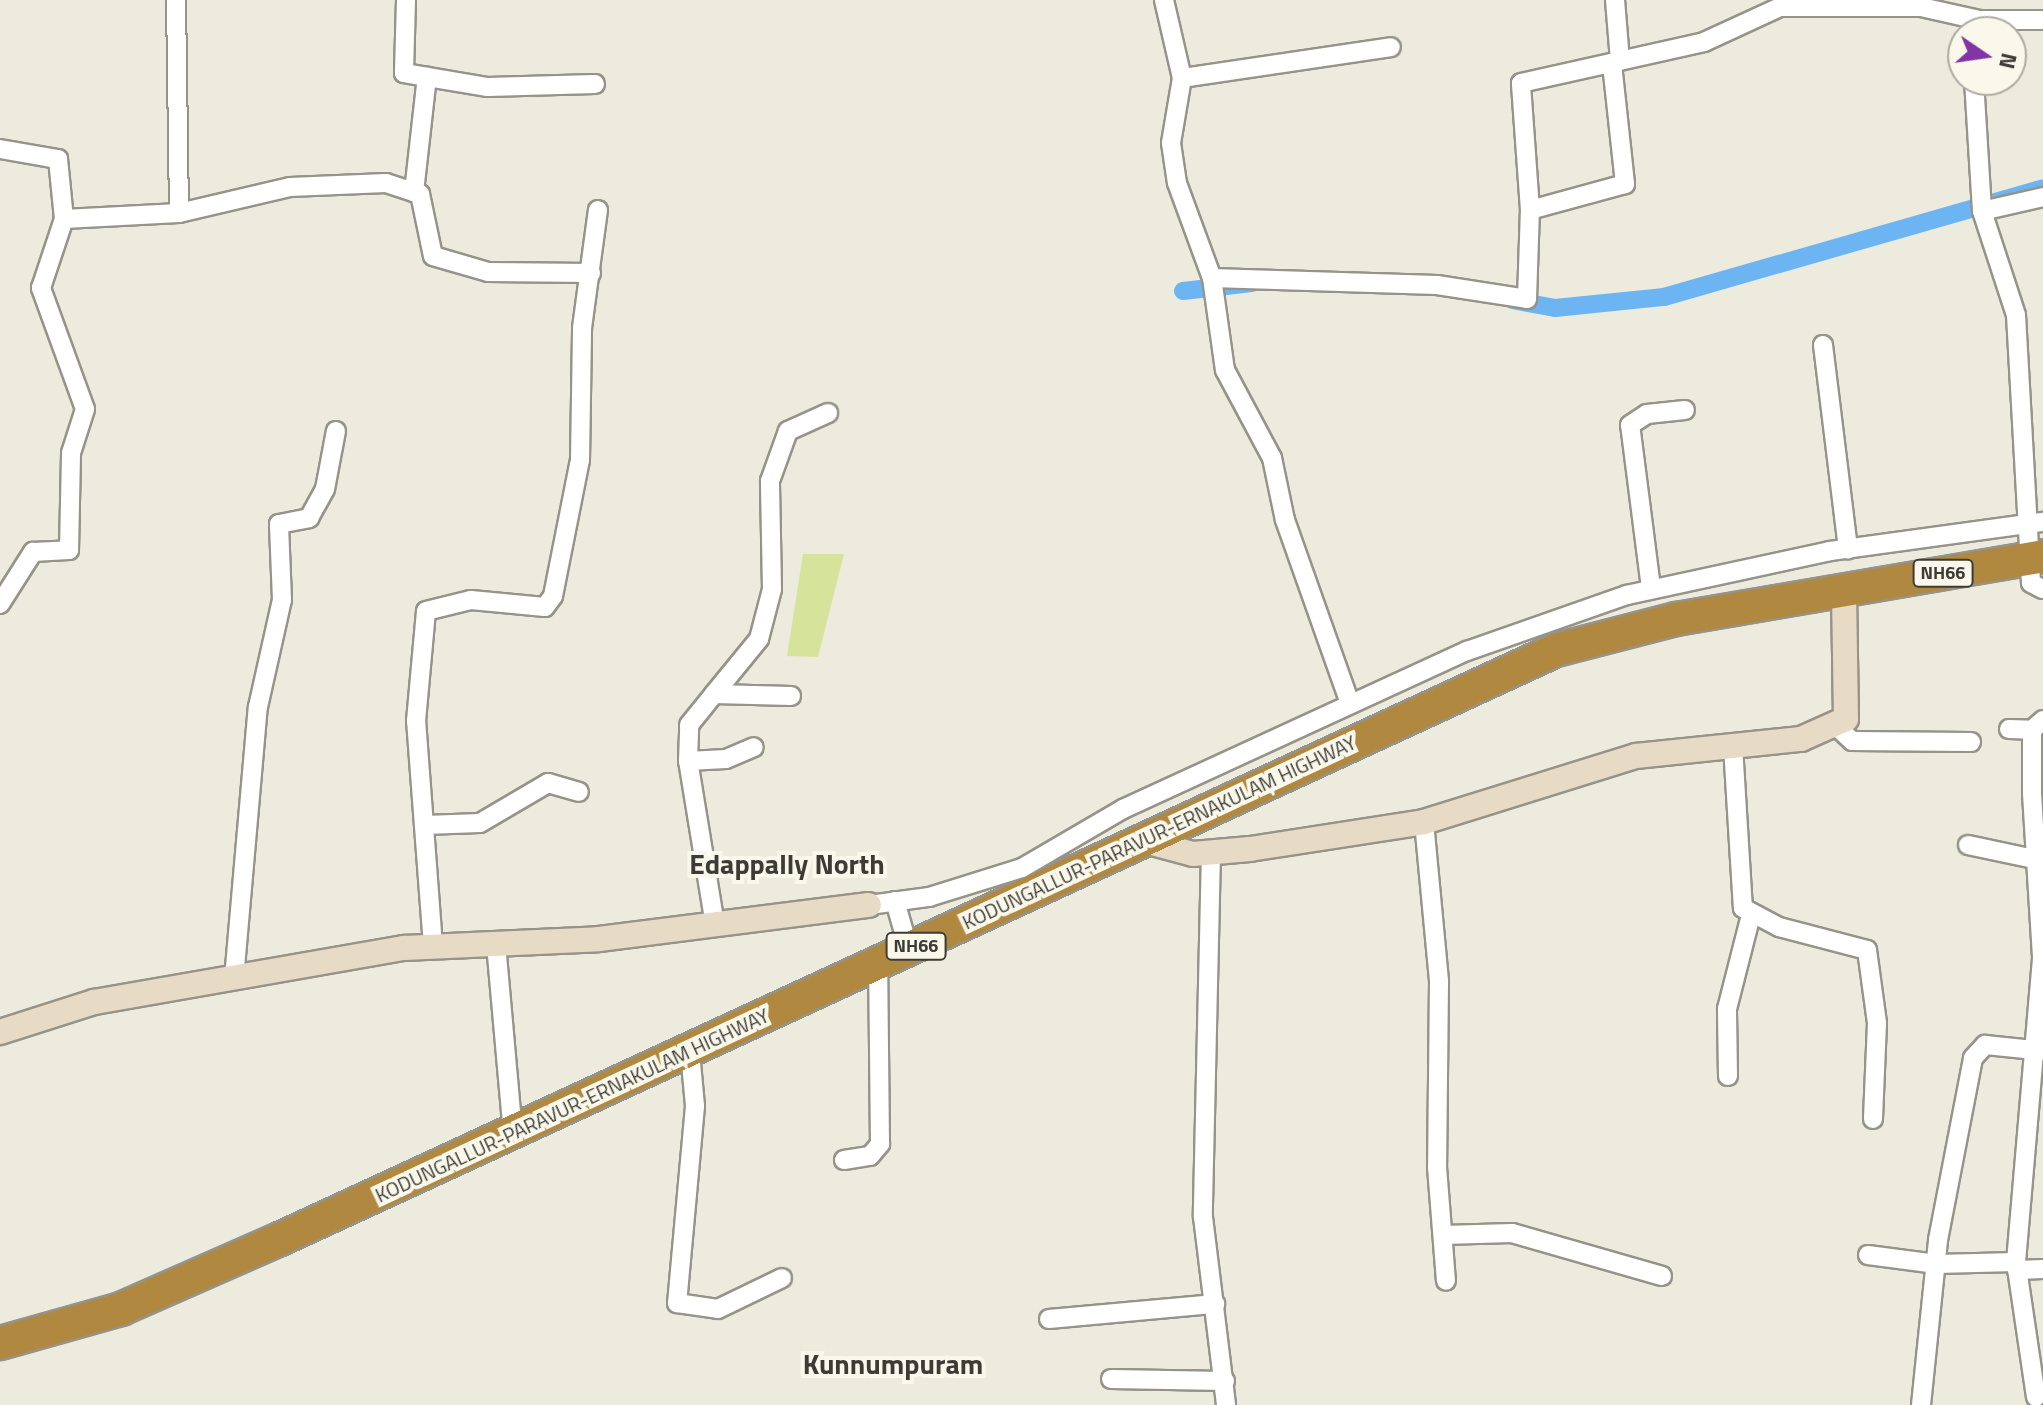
<!DOCTYPE html>
<style>
body{margin:0}
#map{position:relative;width:2043px;height:1405px;overflow:hidden;background:#edeade;font-family:"Titillium Web",sans-serif}
div>[style]{position:absolute}
.green>*{inset:0;background:#d6e49b}
.canal>*{height:18px;margin:-9px;padding:0 9px;transform-origin:9px;border-radius:9px;background:#6db5f2}
.roads{filter:drop-shadow(2px 0 #969388) drop-shadow(-2px 0 #969388) drop-shadow(0 2px #969388) drop-shadow(0 -2px #969388)}
.street>*{height:18px;margin:-9px;padding:0 9px;transform-origin:9px;border-radius:9px;background:#fff}
.secondary>*{height:24px;margin:-12px;padding:0 12px;transform-origin:12px;border-radius:12px;background:#e8dbc5}
.highway>*{height:32px;margin:-16px;padding:0 16px;transform-origin:16px;border-radius:16px;background:#b1883f}
span{translate:-50% -50%;white-space:nowrap;text-align:center;line-height:1.15;-webkit-text-stroke:8px #faf8eb;paint-order:stroke}
.shield-label span{padding:2px 6px;background:#faf8eb;border:2px solid;border-radius:6px;-webkit-text-stroke-width:0}
.shield-label{font-size:18px;color:#3c3b36;font-weight:700}
.street-label{font-size:20px;color:#3c3b36}
.district-label{font-size:28px;color:#3c3b36;font-weight:700}
.north{position:absolute;left:1947px;top:16px;width:80px;height:80px;box-sizing:border-box;background:#faf8eb;border:2px solid #aeaca3;border-radius:50%;rotate:103deg;font-size:22px;font-weight:700;line-height:32px;text-align:center;color:#3c3b36}
.north::after{content:'';display:block;margin:auto;width:28px;height:36px;background:#8335a5;clip-path:polygon(50% 0,100% 100%,50% 72%,0 100%)}
</style>
<div id="map">
<div class="green">
<div style="clip-path:polygon(803px 554px,844px 554px,818px 657px,787px 656px)"></div>
</div>
<div class="canal">
<div style="left:1183px;top:291px;width:69px;rotate:-6.6deg"></div>
<div style="left:1512px;top:300px;width:44px;rotate:10.5deg"></div>
<div style="left:1555px;top:308px;width:110px;rotate:-5.8deg"></div>
<div style="left:1664px;top:297px;width:394px;rotate:-16deg"></div>
</div>
<div class="roads">
<div class="street">
<div style="left:406px;top:0;width:73px;rotate:91.6deg"></div>
<div style="left:404px;top:73px;width:85px;rotate:9.5deg"></div>
<div style="left:488px;top:87px;width:107px;rotate:-1.6deg"></div>
<div style="left:1164px;top:0;width:80px;rotate:77deg"></div>
<div style="left:1182px;top:78px;width:66px;rotate:99.6deg"></div>
<div style="left:1171px;top:143px;width:40px;rotate:81.5deg"></div>
<div style="left:1177px;top:183px;width:101px;rotate:69.8deg"></div>
<div style="left:1212px;top:278px;width:93px;rotate:82deg"></div>
<div style="left:1225px;top:370px;width:100px;rotate:61.9deg"></div>
<div style="left:1272px;top:458px;width:63px;rotate:78.2deg"></div>
<div style="left:1285px;top:520px;width:195px;rotate:70.5deg"></div>
<div style="left:1615px;top:0;width:61px;rotate:85.3deg"></div>
<div style="left:1612px;top:64px;width:121px;rotate:83.8deg"></div>
<div style="left:1625px;top:184px;width:98px;rotate:164.7deg"></div>
<div style="left:1530px;top:210px;width:127px;rotate:-94.1deg"></div>
<div style="left:1521px;top:83px;width:188px;rotate:-12.6deg"></div>
<div style="left:1704px;top:42px;width:84px;rotate:-24.7deg"></div>
<div style="left:1780px;top:7px;width:141px"></div>
<div style="left:1921px;top:7px;width:59px;rotate:12.6deg"></div>
<div style="left:1979px;top:20px;width:64px"></div>
<div style="left:1182px;top:78px;width:211px;rotate:-8.4deg"></div>
<div style="left:1974px;top:80px;width:131px;rotate:86.5deg"></div>
<div style="left:1982px;top:211px;width:109px;rotate:71.9deg"></div>
<div style="left:2016px;top:315px;width:268px;rotate:86.8deg"></div>
<div style="left:2031px;top:583px;width:13px;rotate:27deg"></div>
<div style="left:0;top:149px;width:59px;rotate:9.8deg"></div>
<div style="left:58px;top:159px;width:60px;rotate:84.3deg"></div>
<div style="left:64px;top:219px;width:115px;rotate:-3deg"></div>
<div style="left:179px;top:213px;width:213px;rotate:-90.8deg"></div>
<div style="left:414px;top:192px;width:116px;rotate:-83.6deg"></div>
<div style="left:1982px;top:211px;width:63px;rotate:-12.9deg"></div>
<div style="left:179px;top:213px;width:114px;rotate:-13.2deg"></div>
<div style="left:290px;top:187px;width:96px;rotate:-2.4deg"></div>
<div style="left:386px;top:183px;width:36px;rotate:18deg"></div>
<div style="left:420px;top:194px;width:63px;rotate:78.2deg"></div>
<div style="left:433px;top:256px;width:57px;rotate:16.2deg"></div>
<div style="left:488px;top:272px;width:103px;rotate:0.6deg"></div>
<div style="left:1212px;top:278px;width:225px;rotate:1.8deg"></div>
<div style="left:1437px;top:285px;width:91px;rotate:8.8deg"></div>
<div style="left:1527px;top:299px;width:89px;rotate:-88.1deg"></div>
<div style="left:1823px;top:345px;width:206px;rotate:83deg"></div>
<div style="left:1651px;top:588px;width:164px;rotate:-97.3deg"></div>
<div style="left:1630px;top:425px;width:20px;rotate:-33deg"></div>
<div style="left:1647px;top:414px;width:38px;rotate:-6deg"></div>
<div style="left:0;top:604px;width:62px;rotate:-57.6deg"></div>
<div style="left:33px;top:552px;width:36px;rotate:-3deg"></div>
<div style="left:69px;top:550px;width:97px;rotate:-88.8deg"></div>
<div style="left:71px;top:453px;width:46px;rotate:-72.3deg"></div>
<div style="left:85px;top:409px;width:129px;rotate:-110deg"></div>
<div style="left:41px;top:288px;width:73px;rotate:-71.6deg"></div>
<div style="left:714px;top:694px;width:71px;rotate:-50.7deg"></div>
<div style="left:759px;top:639px;width:52px;rotate:-75.4deg"></div>
<div style="left:772px;top:589px;width:108px;rotate:-91.1deg"></div>
<div style="left:770px;top:481px;width:53px;rotate:-70.2deg"></div>
<div style="left:788px;top:431px;width:44px;rotate:-24.2deg"></div>
<div style="left:1834px;top:724px;width:25px;rotate:43deg"></div>
<div style="left:1852px;top:741px;width:119px;rotate:0.5deg"></div>
<div style="left:2009px;top:729px;width:23px;rotate:2deg"></div>
<div style="left:1733px;top:746px;width:162px;rotate:86.5deg"></div>
<div style="left:1743px;top:908px;width:41px;rotate:27.8deg"></div>
<div style="left:1779px;top:927px;width:91px;rotate:14.6deg"></div>
<div style="left:1867px;top:950px;width:74px;rotate:82.2deg"></div>
<div style="left:1877px;top:1023px;width:96px;rotate:92.4deg"></div>
<div style="left:688px;top:761px;width:36px;rotate:-88deg"></div>
<div style="left:689px;top:725px;width:40px;rotate:-51deg"></div>
<div style="left:714px;top:694px;width:77px;rotate:1.5deg"></div>
<div style="left:1424px;top:822px;width:161px;rotate:84.6deg"></div>
<div style="left:1439px;top:982px;width:185px;rotate:90.6deg"></div>
<div style="left:1437px;top:1167px;width:114px;rotate:85.5deg"></div>
<div style="left:425px;top:825px;width:55px;rotate:-2.1deg"></div>
<div style="left:480px;top:823px;width:79px;rotate:-30.5deg"></div>
<div style="left:548px;top:783px;width:32px;rotate:16deg"></div>
<div style="left:1968px;top:845px;width:67px;rotate:12deg"></div>
<div style="left:1211px;top:852px;width:365px;rotate:91.3deg"></div>
<div style="left:1203px;top:1217px;width:189px;rotate:83deg"></div>
<div style="left:895px;top:901px;width:51px;rotate:74.1deg"></div>
<div style="left:869px;top:905px;width:61px;rotate:-7.6deg"></div>
<div style="left:929px;top:897px;width:97px;rotate:-17.3deg"></div>
<div style="left:1022px;top:868px;width:117px;rotate:-30.3deg"></div>
<div style="left:1123px;top:809px;width:379px;rotate:-24.7deg"></div>
<div style="left:1467px;top:651px;width:170px;rotate:-19.3deg"></div>
<div style="left:1627px;top:595px;width:208px;rotate:-12.2deg"></div>
<div style="left:1830px;top:551px;width:215px;rotate:-7.8deg"></div>
<div style="left:715px;top:925px;width:166px;rotate:-99.3deg"></div>
<div style="left:688px;top:761px;width:38px;rotate:-3deg"></div>
<div style="left:726px;top:759px;width:30px;rotate:-23deg"></div>
<div style="left:496px;top:944px;width:190px;rotate:84.9deg"></div>
<div style="left:433px;top:946px;width:226px;rotate:-94.3deg"></div>
<div style="left:416px;top:721px;width:110px;rotate:-84.8deg"></div>
<div style="left:426px;top:611px;width:46px;rotate:-13.7deg"></div>
<div style="left:471px;top:600px;width:74px;rotate:5.4deg"></div>
<div style="left:545px;top:607px;width:14px;rotate:-54deg"></div>
<div style="left:553px;top:596px;width:139px;rotate:-78.8deg"></div>
<div style="left:580px;top:460px;width:132px;rotate:-89.1deg"></div>
<div style="left:582px;top:328px;width:119px;rotate:-82.3deg"></div>
<div style="left:234px;top:979px;width:273px;rotate:-85deg"></div>
<div style="left:258px;top:707px;width:110px;rotate:-77.4deg"></div>
<div style="left:282px;top:600px;width:76px;rotate:-92.3deg"></div>
<div style="left:279px;top:524px;width:31px;rotate:-11deg"></div>
<div style="left:309px;top:518px;width:33px;rotate:-61deg"></div>
<div style="left:325px;top:489px;width:59px;rotate:-79.3deg"></div>
<div style="left:690px;top:1052px;width:54px;rotate:84.7deg"></div>
<div style="left:695px;top:1106px;width:198px;rotate:95.2deg"></div>
<div style="left:677px;top:1303px;width:41px;rotate:8.3deg"></div>
<div style="left:718px;top:1309px;width:71px;rotate:-25.8deg"></div>
<div style="left:1728px;top:1076px;width:67px;rotate:-90.9deg"></div>
<div style="left:1727px;top:1009px;width:97px;rotate:-75.7deg"></div>
<div style="left:844px;top:1160px;width:26px;rotate:-9deg"></div>
<div style="left:870px;top:1156px;width:16px;rotate:-50deg"></div>
<div style="left:880px;top:1144px;width:180px;rotate:-90.6deg"></div>
<div style="left:1443px;top:1235px;width:69px;rotate:-1.7deg"></div>
<div style="left:1512px;top:1233px;width:156px;rotate:16deg"></div>
<div style="left:1868px;top:1255px;width:69px;rotate:7.5deg"></div>
<div style="left:1936px;top:1264px;width:80px;rotate:-1.4deg"></div>
<div style="left:2017px;top:1270px;width:26px;rotate:-2deg"></div>
<div style="left:1049px;top:1319px;width:167px;rotate:-5.2deg"></div>
<div style="left:1111px;top:1379px;width:114px;rotate:1deg"></div>
<div style="left:2036px;top:1397px;width:136px;rotate:-98.4deg"></div>
<div style="left:2016px;top:1262px;width:306px;rotate:-85.1deg"></div>
<div style="left:2042px;top:957px;width:165px;rotate:-93.5deg"></div>
<div style="left:2032px;top:792px;width:62px;rotate:-90deg"></div>
<div style="left:2032px;top:730px;width:15px;rotate:-42deg"></div>
<div style="left:1921px;top:1405px;width:166px;rotate:-84.1deg"></div>
<div style="left:1938px;top:1240px;width:185px;rotate:-79.1deg"></div>
<div style="left:1973px;top:1058px;width:18px;rotate:-47deg"></div>
<div style="left:1985px;top:1045px;width:58px;rotate:5.9deg"></div>
</div>
<div class="secondary">
<div style="left:1137px;top:839px;width:58px;rotate:15deg"></div>
<div style="left:1193px;top:854px;width:57px;rotate:-5deg"></div>
<div style="left:1250px;top:849px;width:176px;rotate:-8.8deg"></div>
<div style="left:1424px;top:822px;width:222px;rotate:-17.3deg"></div>
<div style="left:1636px;top:756px;width:166px;rotate:-5.9deg"></div>
<div style="left:1801px;top:739px;width:49px;rotate:-24deg"></div>
<div style="left:1846px;top:719px;width:128px;rotate:-90.9deg"></div>
<div style="left:0;top:1032px;width:99px;rotate:-17.7deg"></div>
<div style="left:94px;top:1002px;width:315px;rotate:-9.9deg"></div>
<div style="left:404px;top:948px;width:195px;rotate:-2.6deg"></div>
<div style="left:599px;top:939px;width:272px;rotate:-7.2deg"></div>
</div>
<div class="highway">
<div style="left:0;top:1343px;width:126px;rotate:-15.7deg"></div>
<div style="left:121px;top:1309px;width:174px;rotate:-23.8deg"></div>
<div style="left:280px;top:1239px;width:1405px;rotate:-24.78deg"></div>
<div style="left:1556px;top:650px;width:124px;rotate:-14.5deg"></div>
<div style="left:1676px;top:619px;width:372px;rotate:-9.7deg"></div>
</div>
</div>
<div class="shield-label">
<span style="left:1943px;top:573px">NH66</span>
<span style="left:916px;top:946px">NH66</span>
</div>
<div class="street-label">
<span style="left:1159px;top:832px;rotate:-25deg">KODUNGALLUR-PARAVUR-ERNAKULAM HIGHWAY</span>
<span style="left:572px;top:1105px;rotate:-25deg">KODUNGALLUR-PARAVUR-ERNAKULAM HIGHWAY</span>
</div>
<div class="district-label">
<span style="left:787px;top:864px">Edappally North</span>
<span style="left:893px;top:1364px">Kunnumpuram</span>
</div>
<div class="north">N</div>
</div>
